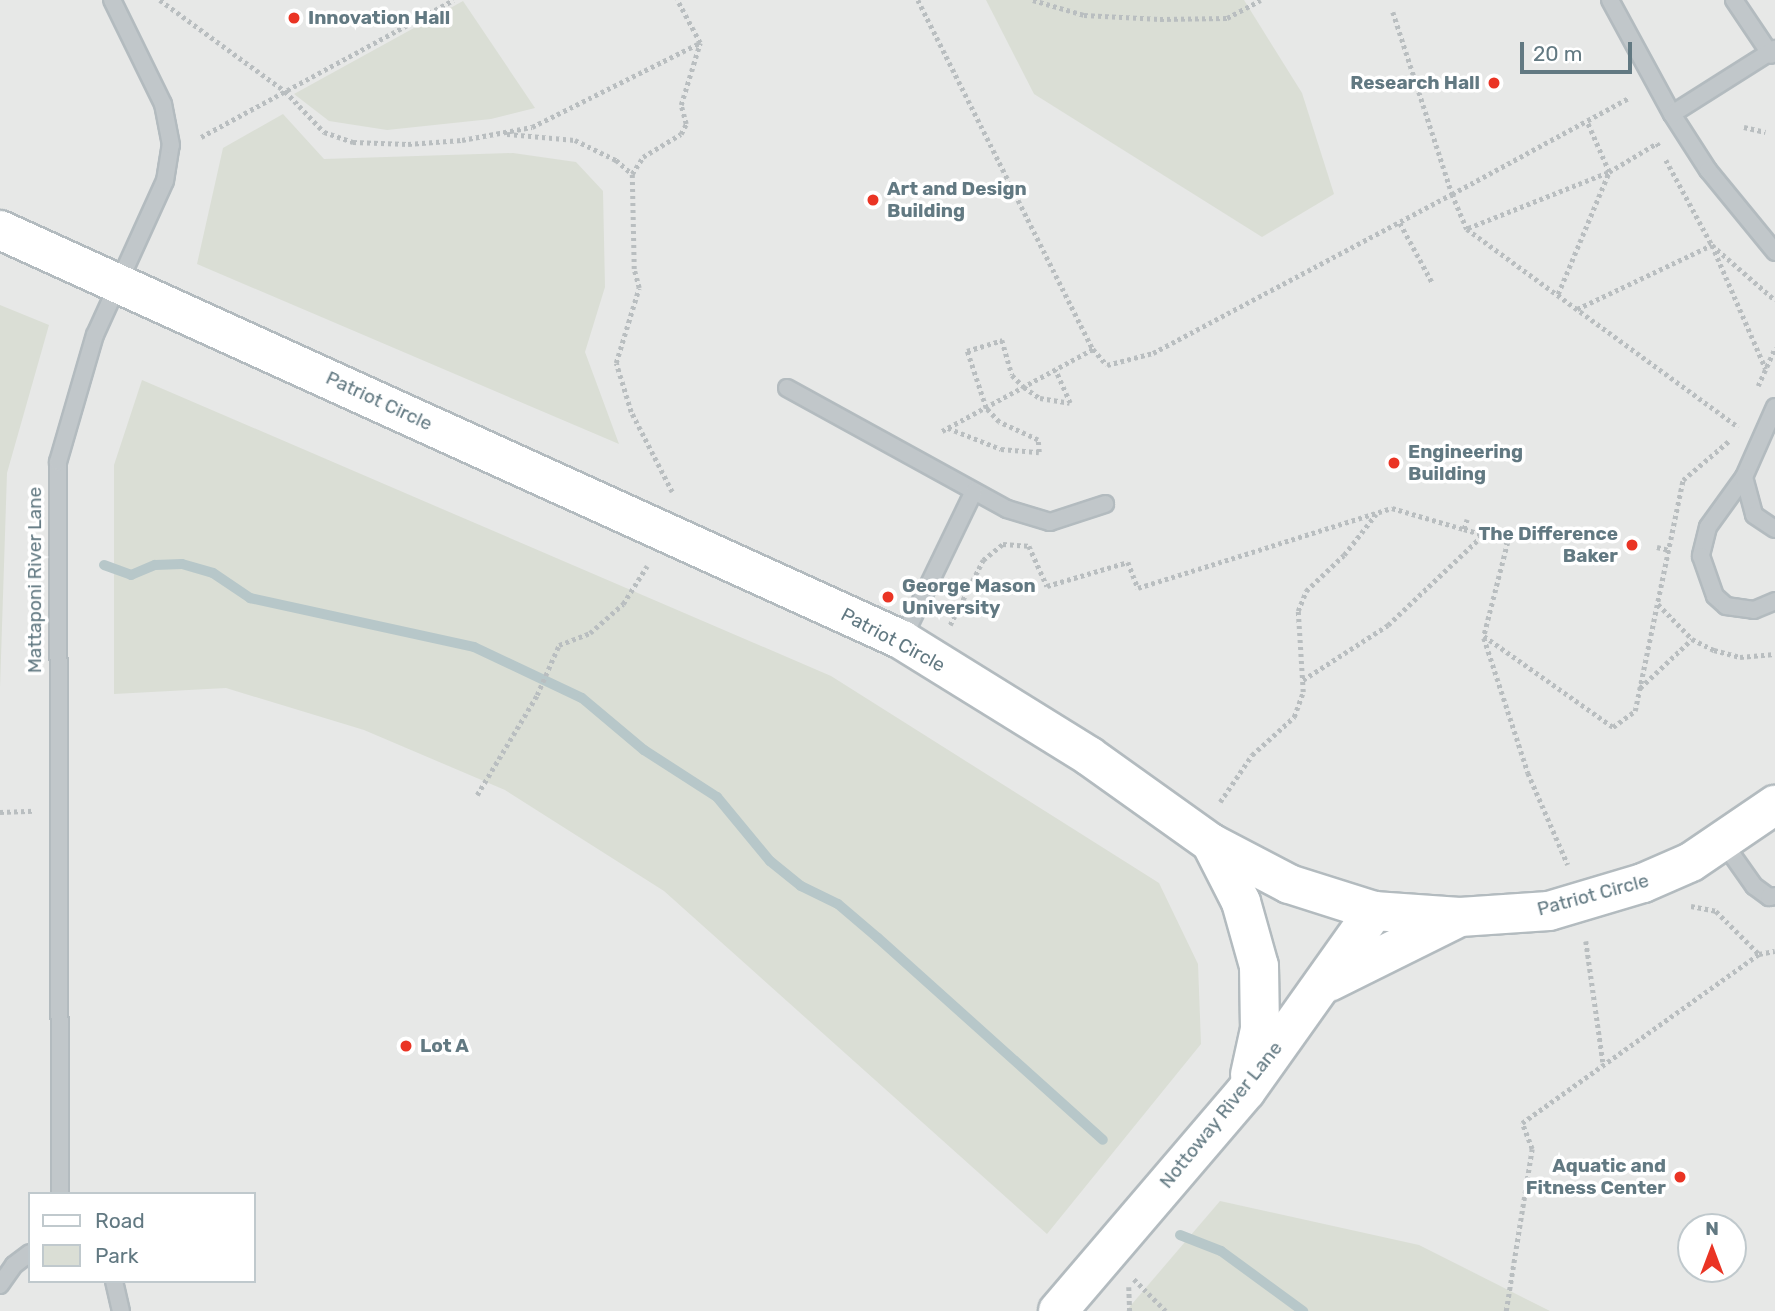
<!DOCTYPE html>
<style>
body{margin:0}
#map{position:relative;width:1775px;height:1311px;overflow:hidden;background:#f9f8f6;font-family:Rubik,sans-serif}
div>[style]{position:absolute}
.built>*{inset:0;background:#e7e8e7}
.green>*{inset:0;background:#daded5}
.stream>*{height:10px;margin:-5px;padding:0 5px;transform-origin:5px;border-radius:5px;background:#b7c7c9}
.path>*{height:4.5px;margin-top:-2.25px;transform-origin:0;background:repeating-linear-gradient(90deg,#b9bec0 0 3.5px,transparent 0 7px)}
.roads{filter:drop-shadow(2px 0 #b3bbbf) drop-shadow(-2px 0 #b3bbbf) drop-shadow(0 2px #b3bbbf) drop-shadow(0 -2px #b3bbbf)}
.lane>*{height:16px;margin:-8px;padding:0 8px;transform-origin:8px;border-radius:8px;background:#c1c7ca}
.secondary>*{height:38px;margin:-19px;padding:0 19px;transform-origin:19px;border-radius:19px;background:#fff}
.dots>*{width:19px;height:19px;translate:-50% -50%;box-sizing:border-box;border:4px solid #fff;border-radius:50%}
span{translate:-50% -50%;white-space:nowrap;text-align:center;line-height:1.15;-webkit-text-stroke:7px #fff;paint-order:stroke}
.poi-label{font-size:19px;color:#627982;font-weight:700}
.left{translate:0 -50%;text-align:left}
.right{translate:-100% -50%;text-align:right}
.street-label{font-size:19px;color:#627982}
.legend{position:absolute;left:28px;top:1192px;width:228px;height:91px;box-sizing:border-box;background:#fff;border:2px solid #c0c9cd;margin:0;padding:9px 12px;list-style:none;font-size:21px;color:#627982}
.legend li{display:flex;align-items:center;gap:14px;height:35px}
.legend b{width:35px;border:2px solid #c0c9cd}
.north{position:absolute;left:1677px;top:1213px;width:70px;height:70px;box-sizing:border-box;background:#fff;border:2px solid #c0c9cd;border-radius:50%;rotate:0deg;font-size:19px;font-weight:700;line-height:28px;text-align:center;color:#627982}
.north::after{content:'';display:block;margin:auto;width:24px;height:32px;background:#ea3424;clip-path:polygon(50% 0,100% 100%,50% 72%,0 100%)}
.scale{position:absolute;left:1520px;top:42px;width:112px;height:32px;box-sizing:border-box;border:4px solid #627982;border-top:0;padding-left:9px;font-size:21px;line-height:24px;white-space:nowrap;color:#627982;-webkit-text-stroke:5px #fff;paint-order:stroke}
</style>
<div id="map">
<div class="built">
<div style="clip-path:polygon(evenodd,0 0,1775px 0,1775px 1311px,0 1311px,0 0,30px 1194px,254px 1194px,254px 1281px,30px 1281px,30px 1194px,0 0,1691px 1227px,1733px 1227px,1733px 1269px,1691px 1269px,1691px 1227px)"></div>
</div>
<div class="green">
<div style="clip-path:polygon(986px 0,1244px 0,1302px 93px,1334px 194px,1262px 237px,1034px 94px)"></div>
<div style="clip-path:polygon(463px 1px,535px 108px,491px 119px,387px 130px,329px 121px,294px 94px)"></div>
<div style="clip-path:polygon(283px 114px,324px 159px,513px 153px,576px 162px,603px 191px,605px 287px,585px 352px,619px 444px,197px 264px,223px 148px)"></div>
<div style="clip-path:polygon(0 305px,49px 325px,7px 473px,0 688px)"></div>
<div style="clip-path:polygon(142px 380px,831px 676px,1159px 883px,1198px 964px,1201px 1044px,1047px 1234px,664px 891px,505px 790px,364px 730px,226px 688px,114px 694px,114px 465px)"></div>
<div style="clip-path:polygon(1220px 1201px,1419px 1245px,1550px 1311px,1126px 1311px)"></div>
</div>
<div class="stream">
<div style="left:104px;top:565px;width:29px;rotate:20deg"></div>
<div style="left:131px;top:575px;width:26px;rotate:-23deg"></div>
<div style="left:155px;top:565px;width:27px;rotate:-2deg"></div>
<div style="left:182px;top:564px;width:32px;rotate:16deg"></div>
<div style="left:213px;top:573px;width:45px;rotate:34deg"></div>
<div style="left:250px;top:598px;width:229px;rotate:12.3deg"></div>
<div style="left:474px;top:647px;width:119px;rotate:25.3deg"></div>
<div style="left:582px;top:698px;width:81px;rotate:40deg"></div>
<div style="left:644px;top:750px;width:87px;rotate:32.8deg"></div>
<div style="left:717px;top:797px;width:83px;rotate:50.4deg"></div>
<div style="left:770px;top:861px;width:40px;rotate:39deg"></div>
<div style="left:801px;top:886px;width:41px;rotate:25.9deg"></div>
<div style="left:838px;top:904px;width:52px;rotate:40.4deg"></div>
<div style="left:878px;top:938px;width:302px;rotate:41.9deg"></div>
<div style="left:1180px;top:1235px;width:44px;rotate:21.3deg"></div>
<div style="left:1221px;top:1251px;width:102px;rotate:36.2deg"></div>
</div>
<div class="path">
<div style="left:160px;top:0;width:155px;rotate:36.1deg"></div>
<div style="left:285px;top:91px;width:57px;rotate:46.4deg"></div>
<div style="left:324px;top:132px;width:31px;rotate:19deg"></div>
<div style="left:353px;top:142px;width:55px;rotate:2.1deg"></div>
<div style="left:408px;top:144px;width:54px;rotate:-4.2deg"></div>
<div style="left:462px;top:140px;width:71px;rotate:-10.5deg"></div>
<div style="left:532px;top:127px;width:188px;rotate:-26.6deg"></div>
<div style="left:700px;top:43px;width:49px;rotate:-118.1deg"></div>
<div style="left:918px;top:0;width:390px;rotate:63.4deg"></div>
<div style="left:1093px;top:349px;width:21px;rotate:49deg"></div>
<div style="left:1107px;top:365px;width:48px;rotate:-14.6deg"></div>
<div style="left:1153px;top:353px;width:339px;rotate:-28deg"></div>
<div style="left:1452px;top:194px;width:38px;rotate:67deg"></div>
<div style="left:1467px;top:229px;width:336px;rotate:36.1deg"></div>
<div style="left:1033px;top:0;width:53px;rotate:16.4deg"></div>
<div style="left:1084px;top:15px;width:76px;rotate:3deg"></div>
<div style="left:1160px;top:19px;width:67px;rotate:-0.9deg"></div>
<div style="left:1227px;top:18px;width:38px;rotate:-28deg"></div>
<div style="left:1393px;top:12px;width:191px;rotate:72deg"></div>
<div style="left:1452px;top:194px;width:201px;rotate:-28.5deg"></div>
<div style="left:1744px;top:127px;width:22px;rotate:13deg"></div>
<div style="left:507px;top:134px;width:68px;rotate:5deg"></div>
<div style="left:575px;top:140px;width:46px;rotate:26deg"></div>
<div style="left:616px;top:160px;width:21px;rotate:41deg"></div>
<div style="left:201px;top:137px;width:287px;rotate:-28.5deg"></div>
<div style="left:1666px;top:160px;width:97px;rotate:61.6deg"></div>
<div style="left:1712px;top:245px;width:84px;rotate:41.1deg"></div>
<div style="left:1400px;top:223px;width:67px;rotate:61.5deg"></div>
<div style="left:1468px;top:228px;width:152px;rotate:-21.7deg"></div>
<div style="left:1609px;top:172px;width:56px;rotate:-31.1deg"></div>
<div style="left:1657px;top:143px;width:4px;rotate:56deg"></div>
<div style="left:1558px;top:294px;width:132px;rotate:-67.3deg"></div>
<div style="left:1609px;top:172px;width:55px;rotate:-113.7deg"></div>
<div style="left:1577px;top:309px;width:149px;rotate:-25.4deg"></div>
<div style="left:1712px;top:245px;width:135px;rotate:66.5deg"></div>
<div style="left:1758px;top:386px;width:42px;rotate:-65.9deg"></div>
<div style="left:948px;top:428px;width:57px;rotate:21.6deg"></div>
<div style="left:1001px;top:449px;width:38px;rotate:5deg"></div>
<div style="left:1039px;top:452px;width:12px;rotate:-95deg"></div>
<div style="left:1038px;top:440px;width:43px;rotate:-155.2deg"></div>
<div style="left:999px;top:422px;width:19px;rotate:-133deg"></div>
<div style="left:986px;top:408px;width:60px;rotate:-108.4deg"></div>
<div style="left:967px;top:351px;width:37px;rotate:-17deg"></div>
<div style="left:1002px;top:340px;width:36px;rotate:74deg"></div>
<div style="left:1012px;top:375px;width:17px;rotate:45deg"></div>
<div style="left:1024px;top:387px;width:19px;rotate:35deg"></div>
<div style="left:1040px;top:398px;width:30px;rotate:9deg"></div>
<div style="left:1070px;top:403px;width:36px;rotate:-114deg"></div>
<div style="left:942px;top:431px;width:172px;rotate:-28.5deg"></div>
<div style="left:672px;top:492px;width:90px;rotate:-117.1deg"></div>
<div style="left:631px;top:412px;width:51px;rotate:-107deg"></div>
<div style="left:616px;top:363px;width:78px;rotate:-73deg"></div>
<div style="left:639px;top:288px;width:20px;rotate:-105deg"></div>
<div style="left:634px;top:269px;width:95px;rotate:-91.2deg"></div>
<div style="left:632px;top:174px;width:20px;rotate:-57deg"></div>
<div style="left:643px;top:157px;width:44px;rotate:-31.2deg"></div>
<div style="left:681px;top:134px;width:11px;rotate:-63deg"></div>
<div style="left:686px;top:124px;width:20px;rotate:-105deg"></div>
<div style="left:681px;top:105px;width:65px;rotate:-73deg"></div>
<div style="left:1464px;top:529px;width:46px;rotate:16.5deg"></div>
<div style="left:1508px;top:542px;width:97px;rotate:104.3deg"></div>
<div style="left:1484px;top:636px;width:158px;rotate:35.2deg"></div>
<div style="left:1613px;top:727px;width:27px;rotate:-36deg"></div>
<div style="left:1635px;top:711px;width:236px;rotate:-78.3deg"></div>
<div style="left:1683px;top:480px;width:62px;rotate:-40.4deg"></div>
<div style="left:1657px;top:547px;width:12px;rotate:14deg"></div>
<div style="left:1658px;top:604px;width:49px;rotate:45.8deg"></div>
<div style="left:1692px;top:639px;width:25px;rotate:27deg"></div>
<div style="left:1714px;top:650px;width:27px;rotate:15deg"></div>
<div style="left:1740px;top:657px;width:35px;rotate:-5deg"></div>
<div style="left:950px;top:625px;width:73px;rotate:-63.1deg"></div>
<div style="left:983px;top:560px;width:26px;rotate:-39deg"></div>
<div style="left:1003px;top:544px;width:26px;rotate:4deg"></div>
<div style="left:1029px;top:546px;width:44px;rotate:65.8deg"></div>
<div style="left:1047px;top:586px;width:84px;rotate:-16.5deg"></div>
<div style="left:1128px;top:562px;width:28px;rotate:69deg"></div>
<div style="left:1138px;top:588px;width:266px;rotate:-17.5deg"></div>
<div style="left:1392px;top:508px;width:75px;rotate:16.3deg"></div>
<div style="left:1464px;top:529px;width:10px;rotate:-73deg"></div>
<div style="left:1484px;top:638px;width:142px;rotate:71.9deg"></div>
<div style="left:1528px;top:773px;width:100px;rotate:66.5deg"></div>
<div style="left:1303px;top:680px;width:101px;rotate:-32.9deg"></div>
<div style="left:1388px;top:625px;width:132px;rotate:-43.5deg"></div>
<div style="left:1640px;top:688px;width:71px;rotate:-43.3deg"></div>
<div style="left:477px;top:795px;width:117px;rotate:-59deg"></div>
<div style="left:537px;top:695px;width:55px;rotate:-66.3deg"></div>
<div style="left:559px;top:645px;width:33px;rotate:-21deg"></div>
<div style="left:590px;top:633px;width:44px;rotate:-41.3deg"></div>
<div style="left:623px;top:604px;width:45px;rotate:-57.7deg"></div>
<div style="left:1220px;top:802px;width:57px;rotate:-55.8deg"></div>
<div style="left:1252px;top:755px;width:57px;rotate:-42.1deg"></div>
<div style="left:1294px;top:717px;width:27px;rotate:-70deg"></div>
<div style="left:1303px;top:692px;width:81px;rotate:-93.5deg"></div>
<div style="left:1298px;top:611px;width:22px;rotate:-68deg"></div>
<div style="left:1306px;top:591px;width:52px;rotate:-43.5deg"></div>
<div style="left:1344px;top:555px;width:52px;rotate:-52deg"></div>
<div style="left:0;top:812px;width:34px;rotate:-2deg"></div>
<div style="left:1691px;top:906px;width:25px;rotate:11deg"></div>
<div style="left:1716px;top:911px;width:61px;rotate:45deg"></div>
<div style="left:1586px;top:941px;width:122px;rotate:82deg"></div>
<div style="left:1134px;top:1279px;width:45px;rotate:45deg"></div>
<div style="left:1129px;top:1287px;width:24px;rotate:88deg"></div>
<div style="left:1506px;top:1311px;width:164px;rotate:-80.9deg"></div>
<div style="left:1532px;top:1149px;width:28px;rotate:-111deg"></div>
<div style="left:1522px;top:1123px;width:291px;rotate:-35.5deg"></div>
<div style="left:1759px;top:954px;width:16px;rotate:-11deg"></div>
</div>
<div class="roads">
<div class="lane">
<div style="left:1610px;top:0;width:130px;rotate:61.5deg"></div>
<div style="left:1672px;top:114px;width:67px;rotate:57.3deg"></div>
<div style="left:1708px;top:170px;width:106px;rotate:50.7deg"></div>
<div style="left:1734px;top:0;width:66px;rotate:56.1deg"></div>
<div style="left:1672px;top:114px;width:122px;rotate:-32.3deg"></div>
<div style="left:787px;top:388px;width:251px;rotate:28.8deg"></div>
<div style="left:1007px;top:509px;width:45px;rotate:16.8deg"></div>
<div style="left:1050px;top:522px;width:58px;rotate:-18.1deg"></div>
<div style="left:1775px;top:407px;width:77px;rotate:113.9deg"></div>
<div style="left:1744px;top:477px;width:62px;rotate:125.8deg"></div>
<div style="left:1708px;top:527px;width:30px;rotate:104deg"></div>
<div style="left:1701px;top:556px;width:42px;rotate:70.7deg"></div>
<div style="left:1715px;top:596px;width:15px;rotate:42deg"></div>
<div style="left:1726px;top:606px;width:28px;rotate:8deg"></div>
<div style="left:1754px;top:610px;width:23px;rotate:-23deg"></div>
<div style="left:1744px;top:477px;width:39px;rotate:75deg"></div>
<div style="left:1754px;top:515px;width:25px;rotate:34deg"></div>
<div style="left:902px;top:640px;width:165px;rotate:-64.2deg"></div>
<div style="left:1723px;top:842px;width:54px;rotate:54.8deg"></div>
<div style="left:1754px;top:886px;width:19px;rotate:36deg"></div>
<div style="left:1769px;top:897px;width:6px;rotate:-9deg"></div>
<div style="left:60px;top:1194px;width:732px;rotate:-90.16deg"></div>
<div style="left:58px;top:462px;width:132px;rotate:-73.8deg"></div>
<div style="left:95px;top:335px;width:169px;rotate:-65.6deg"></div>
<div style="left:165px;top:181px;width:36px;rotate:-81deg"></div>
<div style="left:171px;top:145px;width:42px;rotate:-101deg"></div>
<div style="left:163px;top:104px;width:116px;rotate:-116.1deg"></div>
<div style="left:114px;top:1281px;width:31px;rotate:77deg"></div>
<div style="left:0;top:1285px;width:24px;rotate:-55deg"></div>
<div style="left:14px;top:1265px;width:20px;rotate:-37deg"></div>
</div>
<div class="secondary">
<div style="left:0;top:230px;width:991px;rotate:24.44deg"></div>
<div style="left:902px;top:640px;width:220px;rotate:31.8deg"></div>
<div style="left:1089px;top:756px;width:150px;rotate:35.5deg"></div>
<div style="left:1211px;top:843px;width:88px;rotate:27.7deg"></div>
<div style="left:1289px;top:884px;width:89px;rotate:17.6deg"></div>
<div style="left:1374px;top:911px;width:86px;rotate:4deg"></div>
<div style="left:1460px;top:917px;width:89px;rotate:-3.9deg"></div>
<div style="left:1549px;top:911px;width:98px;rotate:-16.6deg"></div>
<div style="left:1643px;top:883px;width:52px;rotate:-23.6deg"></div>
<div style="left:1691px;top:862px;width:102px;rotate:-34.2deg"></div>
<div style="left:1211px;top:843px;width:66px;rotate:63deg"></div>
<div style="left:1241px;top:902px;width:66px;rotate:74.3deg"></div>
<div style="left:1259px;top:966px;width:63px;rotate:89.1deg"></div>
<div style="left:1260px;top:1029px;width:47px;rotate:102.3deg"></div>
<div style="left:1329px;top:982px;width:140px;rotate:-26.4deg"></div>
<div style="left:1058px;top:1311px;width:289px;rotate:-49.5deg"></div>
<div style="left:1246px;top:1091px;width:221px;rotate:-54.6deg"></div>
</div>
</div>
<div class="dots">
<div style="left:294px;top:18px;background:#ea3424"></div>
<div style="left:1494px;top:83px;background:#ea3424"></div>
<div style="left:873px;top:200px;background:#ea3424"></div>
<div style="left:1394px;top:463px;background:#ea3424"></div>
<div style="left:1632px;top:545px;background:#ea3424"></div>
<div style="left:888px;top:597px;background:#ea3424"></div>
<div style="left:406px;top:1046px;background:#ea3424"></div>
<div style="left:1680px;top:1177px;background:#ea3424"></div>
</div>
<div class="poi-label">
<span class="left" style="left:308px;top:18px">Innovation Hall</span>
<span class="right" style="left:1480px;top:83px">Research Hall</span>
<span class="left" style="left:887px;top:200px">Art and Design<br>Building</span>
<span class="left" style="left:1408px;top:463px">Engineering<br>Building</span>
<span class="right" style="left:1618px;top:545px">The Difference<br>Baker</span>
<span class="left" style="left:902px;top:597px">George Mason<br>University</span>
<span class="left" style="left:420px;top:1046px">Lot A</span>
<span class="right" style="left:1666px;top:1177px">Aquatic and<br>Fitness Center</span>
</div>
<div class="street-label">
<span style="left:379px;top:401px;rotate:25deg">Patriot Circle</span>
<span style="left:35px;top:580px;rotate:-90deg">Mattaponi River Lane</span>
<span style="left:893px;top:640px;rotate:28deg">Patriot Circle</span>
<span style="left:1593px;top:895px;rotate:-15deg">Patriot Circle</span>
<span style="left:1221px;top:1115px;rotate:-51deg">Nottoway River Lane</span>
</div>
<ul class="legend">
<li><b style="height:9px;background:#fff"></b>Road</li>
<li><b style="height:19px;background:#daded5"></b>Park</li>
</ul>
<div class="north">N</div>
<div class="scale">20 m</div>
</div>
